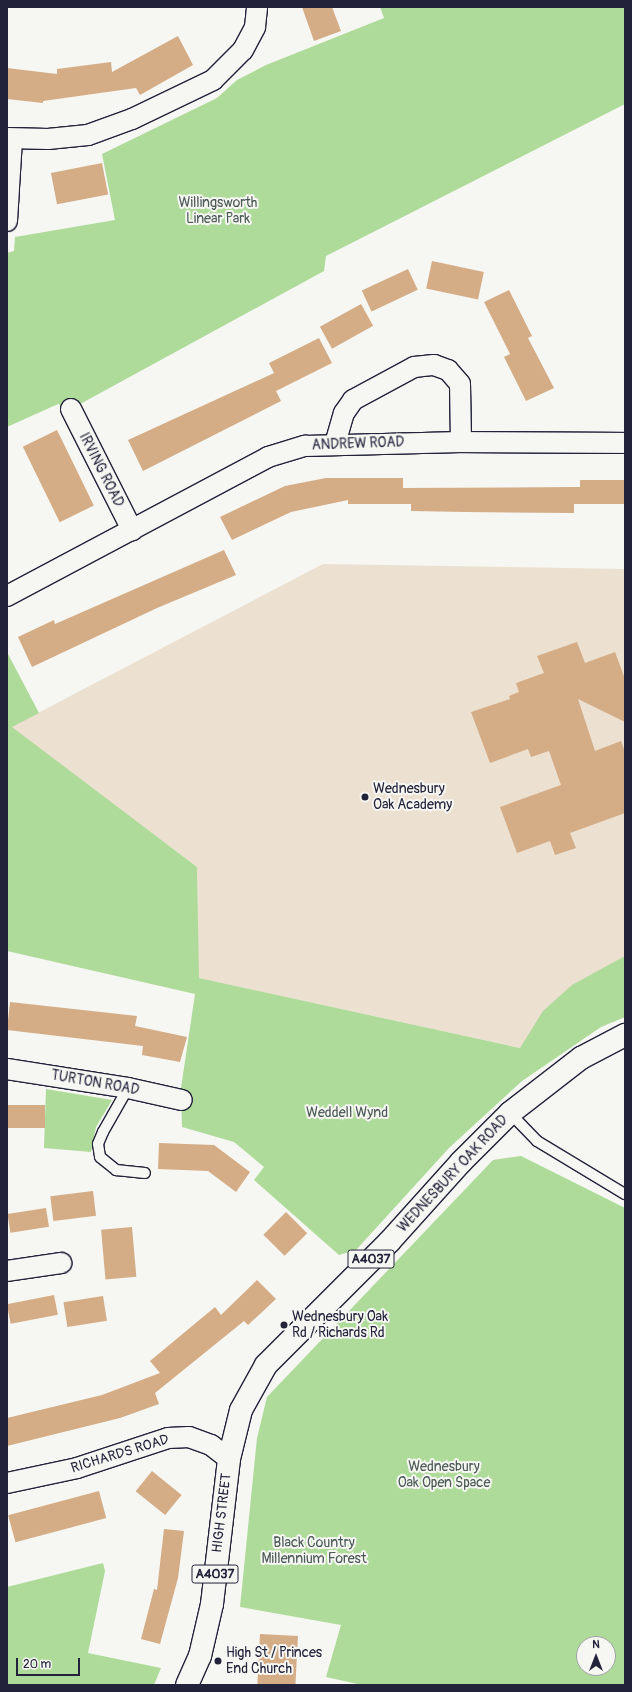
<!DOCTYPE html>
<style>
body{margin:0}
#map{position:relative;width:632px;height:1692px;overflow:hidden;background:#f6f6f2;font-family:Pangolin,sans-serif}
div>[style]{position:absolute}
.built>*{inset:0;background:#ece0d1}
.green>*{inset:0;background:#aedb99}
.building>*{inset:0;background:#d4ac85;transform-origin:0 0}
.roads{filter:drop-shadow(1px 0 #22223b) drop-shadow(-1px 0 #22223b) drop-shadow(0 1px #22223b) drop-shadow(0 -1px #22223b)}
.lane>*{height:10px;margin:-5px;padding:0 5px;transform-origin:5px;border-radius:5px;background:#f6f6f2}
.street>*{height:20px;margin:-10px;padding:0 10px;transform-origin:10px;border-radius:10px;background:#f6f6f2}
.primary>*{height:22px;margin:-11px;padding:0 11px;transform-origin:11px;border-radius:11px;background:#f6f6f2}
.dots>*{width:11px;height:11px;translate:-50% -50%;box-sizing:border-box;border:2px solid #f6f6f2;border-radius:50%}
span{translate:-50% -50%;white-space:nowrap;text-align:center;line-height:1.15;-webkit-text-stroke:4px #f6f6f2;paint-order:stroke}
.shield-label span{padding:1px 3px;background:#f6f6f2;border:1px solid;border-radius:3px;-webkit-text-stroke-width:0}
.shield-label{font-size:13px;color:#22223b;font-weight:700}
.park-label{font-size:14px;color:#4c5a57}
.street-label{font-size:14px;color:#22223b}
.poi-label{font-size:14px;color:#22223b}
.left{translate:0 -50%;text-align:left}
.frame{position:absolute;inset:0;border:8px solid #22223b;pointer-events:none}
.north{position:absolute;left:576px;top:1636px;width:40px;height:40px;box-sizing:border-box;background:#f6f6f2;border:1px solid #a1a1a9;border-radius:50%;rotate:0deg;font-size:11px;font-weight:700;line-height:16px;text-align:center;color:#22223b}
.north::after{content:'';display:block;margin:auto;width:14px;height:18px;background:#22223b;clip-path:polygon(50% 0,100% 100%,50% 72%,0 100%)}
.scale{position:absolute;left:16px;top:1658px;width:64px;height:18px;box-sizing:border-box;border:2px solid #22223b;border-top:0;padding-left:5px;font-size:12px;line-height:14px;white-space:nowrap;color:#22223b;-webkit-text-stroke:3px #f6f6f2;paint-order:stroke}
</style>
<div id="map">
<div class="built">
<div style="clip-path:polygon(323px 564px,625px 569px,625px 1017px,530px 1050px,198px 978px,197px 867px,11px 727px)"></div>
</div>
<div class="green">
<div style="clip-path:polygon(380px 7px,625px 7px,625px 104px,326px 256px,324px 271px,71px 409px,58px 404px,7px 427px,7px 253px,14px 251px,15px 237px,115px 220px,102px 154px,217px 98px,237px 80px,266px 65px,384px 18px)"></div>
<div style="clip-path:polygon(7px 652px,39px 713px,12px 727px,197px 867px,199px 978px,520px 1048px,543px 1011px,572px 985px,625px 956px,625px 1017px,601px 1027px,522px 1081px,449px 1148px,356px 1250px,339px 1255px,254px 1180px,264px 1167px,234px 1142px,182px 1127px,181px 1088px,195px 994px,7px 951px)"></div>
<div style="clip-path:polygon(46px 1089px,112px 1100px,96px 1127px,91px 1152px,44px 1148px)"></div>
<div style="clip-path:polygon(evenodd,521px 1156px,625px 1208px,625px 1685px,362px 1685px,326px 1677px,341px 1625px,240px 1607px,257px 1438px,267px 1397px,493px 1160px,521px 1156px,584px 1644px,608px 1644px,608px 1668px,584px 1668px,584px 1644px)"></div>
<div style="clip-path:polygon(103px 1563px,105px 1571px,88px 1653px,161px 1668px,154px 1685px,7px 1685px,7px 1587px)"></div>
</div>
<div class="building">
<div style="clip-path:polygon(302px 7px,332px 7px,341px 31px,314px 41px)"></div>
<div style="clip-path:polygon(178px 36px,193px 65px,140px 95px,136px 88px,43px 101px,43px 103px,7px 99px,7px 68px,57px 74px,57px 69px,111px 62px,112px 72px)"></div>
<div style="left:102px;top:163px;width:32px;height:52px;rotate:79deg"></div>
<div style="left:432px;top:261px;width:53px;height:28px;rotate:12deg"></div>
<div style="left:408px;top:269px;width:23px;height:51px;rotate:65deg"></div>
<div style="clip-path:polygon(509px 290px,532px 336px,528px 338px,554px 388px,526px 401px,504px 357px,510px 354px,484px 302px)"></div>
<div style="left:361px;top:304px;width:25px;height:47px;rotate:61deg"></div>
<div style="clip-path:polygon(319px 338px,332px 363px,276px 391px,281px 401px,143px 471px,128px 440px,274px 373px,269px 363px)"></div>
<div style="left:57px;top:430px;width:84px;height:38px;rotate:64deg"></div>
<div style="clip-path:polygon(326px 478px,403px 478px,403px 488px,580px 487px,580px 480px,625px 480px,625px 504px,574px 504px,574px 513px,466px 512px,411px 511px,411px 504px,348px 504px,348px 500px,291px 512px,232px 540px,220px 517px,285px 486px)"></div>
<div style="clip-path:polygon(224px 550px,236px 575px,157px 608px,32px 667px,18px 637px,54px 620px,55px 624px)"></div>
<div style="clip-path:polygon(577px 642px,585px 663px,615px 652px,625px 679px,625px 722px,578px 699px,595px 751px,621px 741px,625px 752px,625px 813px,570px 833px,576px 848px,555px 855px,550px 841px,517px 853px,500px 807px,561px 785px,549px 751px,531px 757px,528px 749px,490px 763px,471px 712px,510px 699px,509px 696px,519px 692px,516px 683px,544px 673px,537px 656px)"></div>
<div style="clip-path:polygon(10px 1002px,137px 1016px,135px 1026px,187px 1037px,180px 1062px,142px 1055px,143px 1046px,7px 1030px)"></div>
<div style="left:7px;top:1105px;width:38px;height:23px"></div>
<div style="clip-path:polygon(159px 1143px,214px 1145px,250px 1172px,236px 1192px,208px 1171px,158px 1169px)"></div>
<div style="left:93px;top:1191px;width:25px;height:43px;rotate:83deg"></div>
<div style="left:46px;top:1208px;width:19px;height:39px;rotate:81deg"></div>
<div style="left:286px;top:1212px;width:30px;height:32px;rotate:45deg"></div>
<div style="left:132px;top:1227px;width:50px;height:31px;rotate:85deg"></div>
<div style="clip-path:polygon(257px 1280px,276px 1299px,248px 1325px,244px 1321px,155px 1393px,159px 1404px,120px 1418px,7px 1446px,7px 1418px,102px 1395px,160px 1373px,150px 1361px,215px 1307px,221px 1315px)"></div>
<div style="left:54px;top:1295px;width:20px;height:48px;rotate:79deg"></div>
<div style="left:103px;top:1296px;width:25px;height:40px;rotate:81deg"></div>
<div style="left:152px;top:1471px;width:38px;height:26px;rotate:39deg"></div>
<div style="left:99px;top:1491px;width:28px;height:94px;rotate:75deg"></div>
<div style="clip-path:polygon(164px 1529px,184px 1531px,178px 1578px,160px 1644px,141px 1639px,154px 1589px,157px 1590px)"></div>
<div style="left:260px;top:1634px;width:38px;height:51px;rotate:3deg"></div>
</div>
<div class="roads">
<div class="lane">
<div style="left:128px;top:1088px;width:51px;rotate:119.6deg"></div>
<div style="left:103px;top:1132px;width:13px;rotate:113deg"></div>
<div style="left:98px;top:1144px;width:13px;rotate:81deg"></div>
<div style="left:100px;top:1157px;width:21px;rotate:39deg"></div>
<div style="left:116px;top:1170px;width:29px;rotate:6deg"></div>
<div style="left:510px;top:1113px;width:39px;rotate:46deg"></div>
<div style="left:537px;top:1141px;width:103px;rotate:31.1deg"></div>
</div>
<div class="street">
<div style="left:7px;top:138px;width:41px;rotate:1.4deg"></div>
<div style="left:48px;top:139px;width:40px;rotate:-5.7deg"></div>
<div style="left:88px;top:135px;width:47px;rotate:-20deg"></div>
<div style="left:132px;top:119px;width:90px;rotate:-25.7deg"></div>
<div style="left:213px;top:80px;width:42px;rotate:-45deg"></div>
<div style="left:243px;top:50px;width:26px;rotate:-62deg"></div>
<div style="left:255px;top:27px;width:20px;rotate:-84deg"></div>
<div style="left:7px;top:221px;width:82px;rotate:-86.5deg"></div>
<div style="left:71px;top:409px;width:136px;rotate:63.2deg"></div>
<div style="left:335px;top:444px;width:32px;rotate:-74deg"></div>
<div style="left:344px;top:413px;width:16px;rotate:-55deg"></div>
<div style="left:353px;top:400px;width:69px;rotate:-28.4deg"></div>
<div style="left:414px;top:367px;width:20px;rotate:-6deg"></div>
<div style="left:434px;top:365px;width:15px;rotate:20deg"></div>
<div style="left:448px;top:370px;width:18px;rotate:49deg"></div>
<div style="left:460px;top:384px;width:58px;rotate:89deg"></div>
<div style="left:7px;top:596px;width:296px;rotate:-28deg"></div>
<div style="left:268px;top:457px;width:39px;rotate:-17deg"></div>
<div style="left:305px;top:446px;width:156px;rotate:-1.5deg"></div>
<div style="left:461px;top:442px;width:164px;rotate:0.3deg"></div>
<div style="left:7px;top:1069px;width:122px;rotate:8.9deg"></div>
<div style="left:128px;top:1088px;width:55px;rotate:12.5deg"></div>
<div style="left:7px;top:1271px;width:55px;rotate:-8.4deg"></div>
<div style="left:7px;top:1483px;width:72px;rotate:-12.1deg"></div>
<div style="left:77px;top:1468px;width:96px;rotate:-18.2deg"></div>
<div style="left:168px;top:1438px;width:21px;rotate:-3deg"></div>
<div style="left:189px;top:1437px;width:23px;rotate:20deg"></div>
<div style="left:211px;top:1445px;width:23px;rotate:38deg"></div>
</div>
<div class="primary">
<div style="left:187px;top:1685px;width:32px;rotate:-66deg"></div>
<div style="left:200px;top:1656px;width:53px;rotate:-77deg"></div>
<div style="left:212px;top:1604px;width:146px;rotate:-83.3deg"></div>
<div style="left:229px;top:1459px;width:50px;rotate:-76.2deg"></div>
<div style="left:241px;top:1410px;width:51px;rotate:-60.9deg"></div>
<div style="left:266px;top:1365px;width:174px;rotate:-45deg"></div>
<div style="left:389px;top:1242px;width:108px;rotate:-48deg"></div>
<div style="left:461px;top:1162px;width:69px;rotate:-45deg"></div>
<div style="left:510px;top:1113px;width:90px;rotate:-37.8deg"></div>
<div style="left:581px;top:1058px;width:50px;rotate:-27.6deg"></div>
</div>
</div>
<div class="dots">
<div style="left:365px;top:797px;background:#22223b"></div>
<div style="left:284px;top:1325px;background:#22223b"></div>
<div style="left:218px;top:1661px;background:#22223b"></div>
</div>
<div class="shield-label">
<span style="left:371px;top:1259px">A4037</span>
<span style="left:215px;top:1574px">A4037</span>
</div>
<div class="park-label">
<span style="left:218px;top:211px">Willingsworth<br>Linear Park</span>
<span style="left:347px;top:1113px">Weddell Wynd</span>
<span style="left:444px;top:1475px">Wednesbury<br>Oak Open Space</span>
<span style="left:314px;top:1551px">Black Country<br>Millennium Forest</span>
</div>
<div class="street-label">
<span style="left:358px;top:444px;rotate:-2deg">ANDREW ROAD</span>
<span style="left:101px;top:470px;rotate:63deg">IRVING ROAD</span>
<span style="left:95px;top:1083px;rotate:10deg">TURTON ROAD</span>
<span style="left:453px;top:1174px;rotate:-47deg">WEDNESBURY OAK ROAD</span>
<span style="left:120px;top:1454px;rotate:-17deg">RICHARDS ROAD</span>
<span style="left:222px;top:1513px;rotate:-83deg">HIGH STREET</span>
</div>
<div class="poi-label">
<span class="left" style="left:373px;top:797px">Wednesbury<br>Oak Academy</span>
<span class="left" style="left:292px;top:1325px">Wednesbury Oak<br>Rd / Richards Rd</span>
<span class="left" style="left:226px;top:1661px">High St / Princes<br>End Church</span>
</div>
<div class="frame"></div>
<div class="north">N</div>
<div class="scale">20 m</div>
</div>
